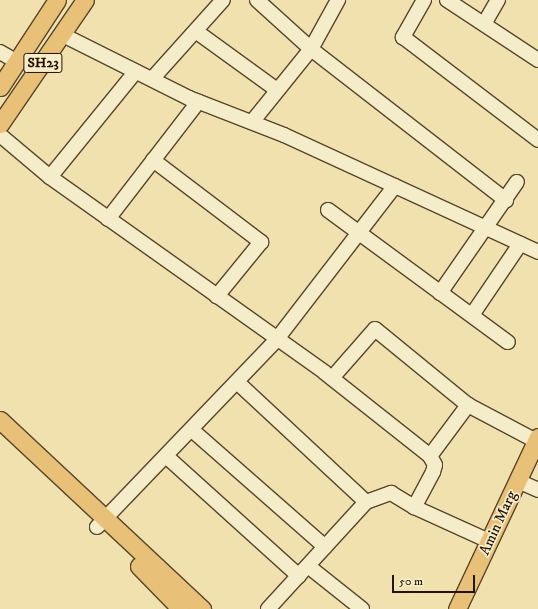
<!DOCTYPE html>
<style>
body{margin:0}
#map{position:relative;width:538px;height:609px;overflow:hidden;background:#f0e1ae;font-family:"IM FELL DW Pica",serif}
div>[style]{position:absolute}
.roads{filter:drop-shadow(1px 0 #58462c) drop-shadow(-1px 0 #58462c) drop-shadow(0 1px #58462c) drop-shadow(0 -1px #58462c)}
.minor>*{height:14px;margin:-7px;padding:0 7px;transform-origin:7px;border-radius:7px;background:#f5ecca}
.major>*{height:17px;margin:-8.5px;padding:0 8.5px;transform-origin:8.5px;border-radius:8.5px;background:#e8c077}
span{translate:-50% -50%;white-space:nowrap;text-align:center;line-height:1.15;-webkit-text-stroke:3.5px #f5ecca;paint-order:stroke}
.shield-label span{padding:1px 3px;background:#f5ecca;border:1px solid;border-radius:3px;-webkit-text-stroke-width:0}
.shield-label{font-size:14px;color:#251200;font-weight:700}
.street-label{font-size:15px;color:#251200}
.scale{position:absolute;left:392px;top:575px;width:83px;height:18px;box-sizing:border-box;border:2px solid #251200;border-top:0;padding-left:5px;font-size:12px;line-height:14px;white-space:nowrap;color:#251200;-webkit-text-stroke:3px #f5ecca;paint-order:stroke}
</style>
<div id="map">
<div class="roads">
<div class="minor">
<div style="left:257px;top:0;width:73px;rotate:42.2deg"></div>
<div style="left:311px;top:49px;width:247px;rotate:37.8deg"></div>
<div style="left:424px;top:0;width:43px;rotate:119.6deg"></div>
<div style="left:403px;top:37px;width:170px;rotate:37.3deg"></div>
<div style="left:447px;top:0;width:109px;rotate:33.4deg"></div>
<div style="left:484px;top:24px;width:28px;rotate:-60deg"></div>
<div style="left:197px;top:32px;width:99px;rotate:35.9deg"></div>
<div style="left:63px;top:35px;width:141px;rotate:26.6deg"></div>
<div style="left:189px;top:98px;width:102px;rotate:21.3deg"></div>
<div style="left:284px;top:135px;width:280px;rotate:24.7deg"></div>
<div style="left:0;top:52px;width:20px;rotate:30deg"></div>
<div style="left:152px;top:79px;width:106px;rotate:-48.1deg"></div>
<div style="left:252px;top:122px;width:94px;rotate:-51.1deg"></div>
<div style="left:311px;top:49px;width:56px;rotate:-61.1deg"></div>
<div style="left:0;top:135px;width:65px;rotate:40deg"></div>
<div style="left:50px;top:177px;width:336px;rotate:35.4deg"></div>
<div style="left:324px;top:372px;width:135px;rotate:38.4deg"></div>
<div style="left:430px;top:456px;width:10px;rotate:61deg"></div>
<div style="left:435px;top:465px;width:7px;rotate:106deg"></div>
<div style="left:433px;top:472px;width:40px;rotate:118deg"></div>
<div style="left:414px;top:507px;width:82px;rotate:24.4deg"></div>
<div style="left:153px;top:160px;width:136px;rotate:37.2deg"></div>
<div style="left:261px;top:242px;width:70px;rotate:129.2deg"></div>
<div style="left:50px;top:177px;width:136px;rotate:-50.9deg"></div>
<div style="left:328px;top:210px;width:223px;rotate:36.3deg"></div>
<div style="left:108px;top:219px;width:148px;rotate:-52.4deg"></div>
<div style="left:440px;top:293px;width:135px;rotate:-55.3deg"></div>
<div style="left:472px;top:315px;width:86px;rotate:-55.9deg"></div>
<div style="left:332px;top:378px;width:65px;rotate:-48.7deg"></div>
<div style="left:375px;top:329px;width:120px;rotate:39.3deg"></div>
<div style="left:468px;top:405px;width:77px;rotate:27.9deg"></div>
<div style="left:237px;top:382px;width:176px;rotate:42.9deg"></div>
<div style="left:192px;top:430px;width:177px;rotate:41.3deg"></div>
<div style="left:166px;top:456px;width:179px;rotate:42.1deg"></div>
<div style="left:430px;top:456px;width:64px;rotate:-53.3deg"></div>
<div style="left:518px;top:481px;width:22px;rotate:24deg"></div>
<div style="left:97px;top:527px;width:260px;rotate:-46.2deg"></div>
<div style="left:277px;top:339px;width:193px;rotate:-52.4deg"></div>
<div style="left:308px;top:566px;width:69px;rotate:38.5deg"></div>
<div style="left:268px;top:609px;width:145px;rotate:-47.5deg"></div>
<div style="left:366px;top:502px;width:27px;rotate:-20deg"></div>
<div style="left:391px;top:493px;width:27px;rotate:31deg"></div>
</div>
<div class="major">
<div style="left:0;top:87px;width:104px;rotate:-56.8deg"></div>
<div style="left:0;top:124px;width:150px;rotate:-55.6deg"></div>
<div style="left:0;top:420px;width:277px;rotate:43.1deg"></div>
<div style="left:139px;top:566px;width:60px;rotate:45.7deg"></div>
<div style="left:457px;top:609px;width:190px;rotate:-64.8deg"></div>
</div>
</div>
<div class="shield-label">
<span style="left:43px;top:63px">SH23</span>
</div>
<div class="street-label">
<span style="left:498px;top:523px;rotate:-65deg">Amin Marg</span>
</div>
<div class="scale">50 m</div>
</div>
